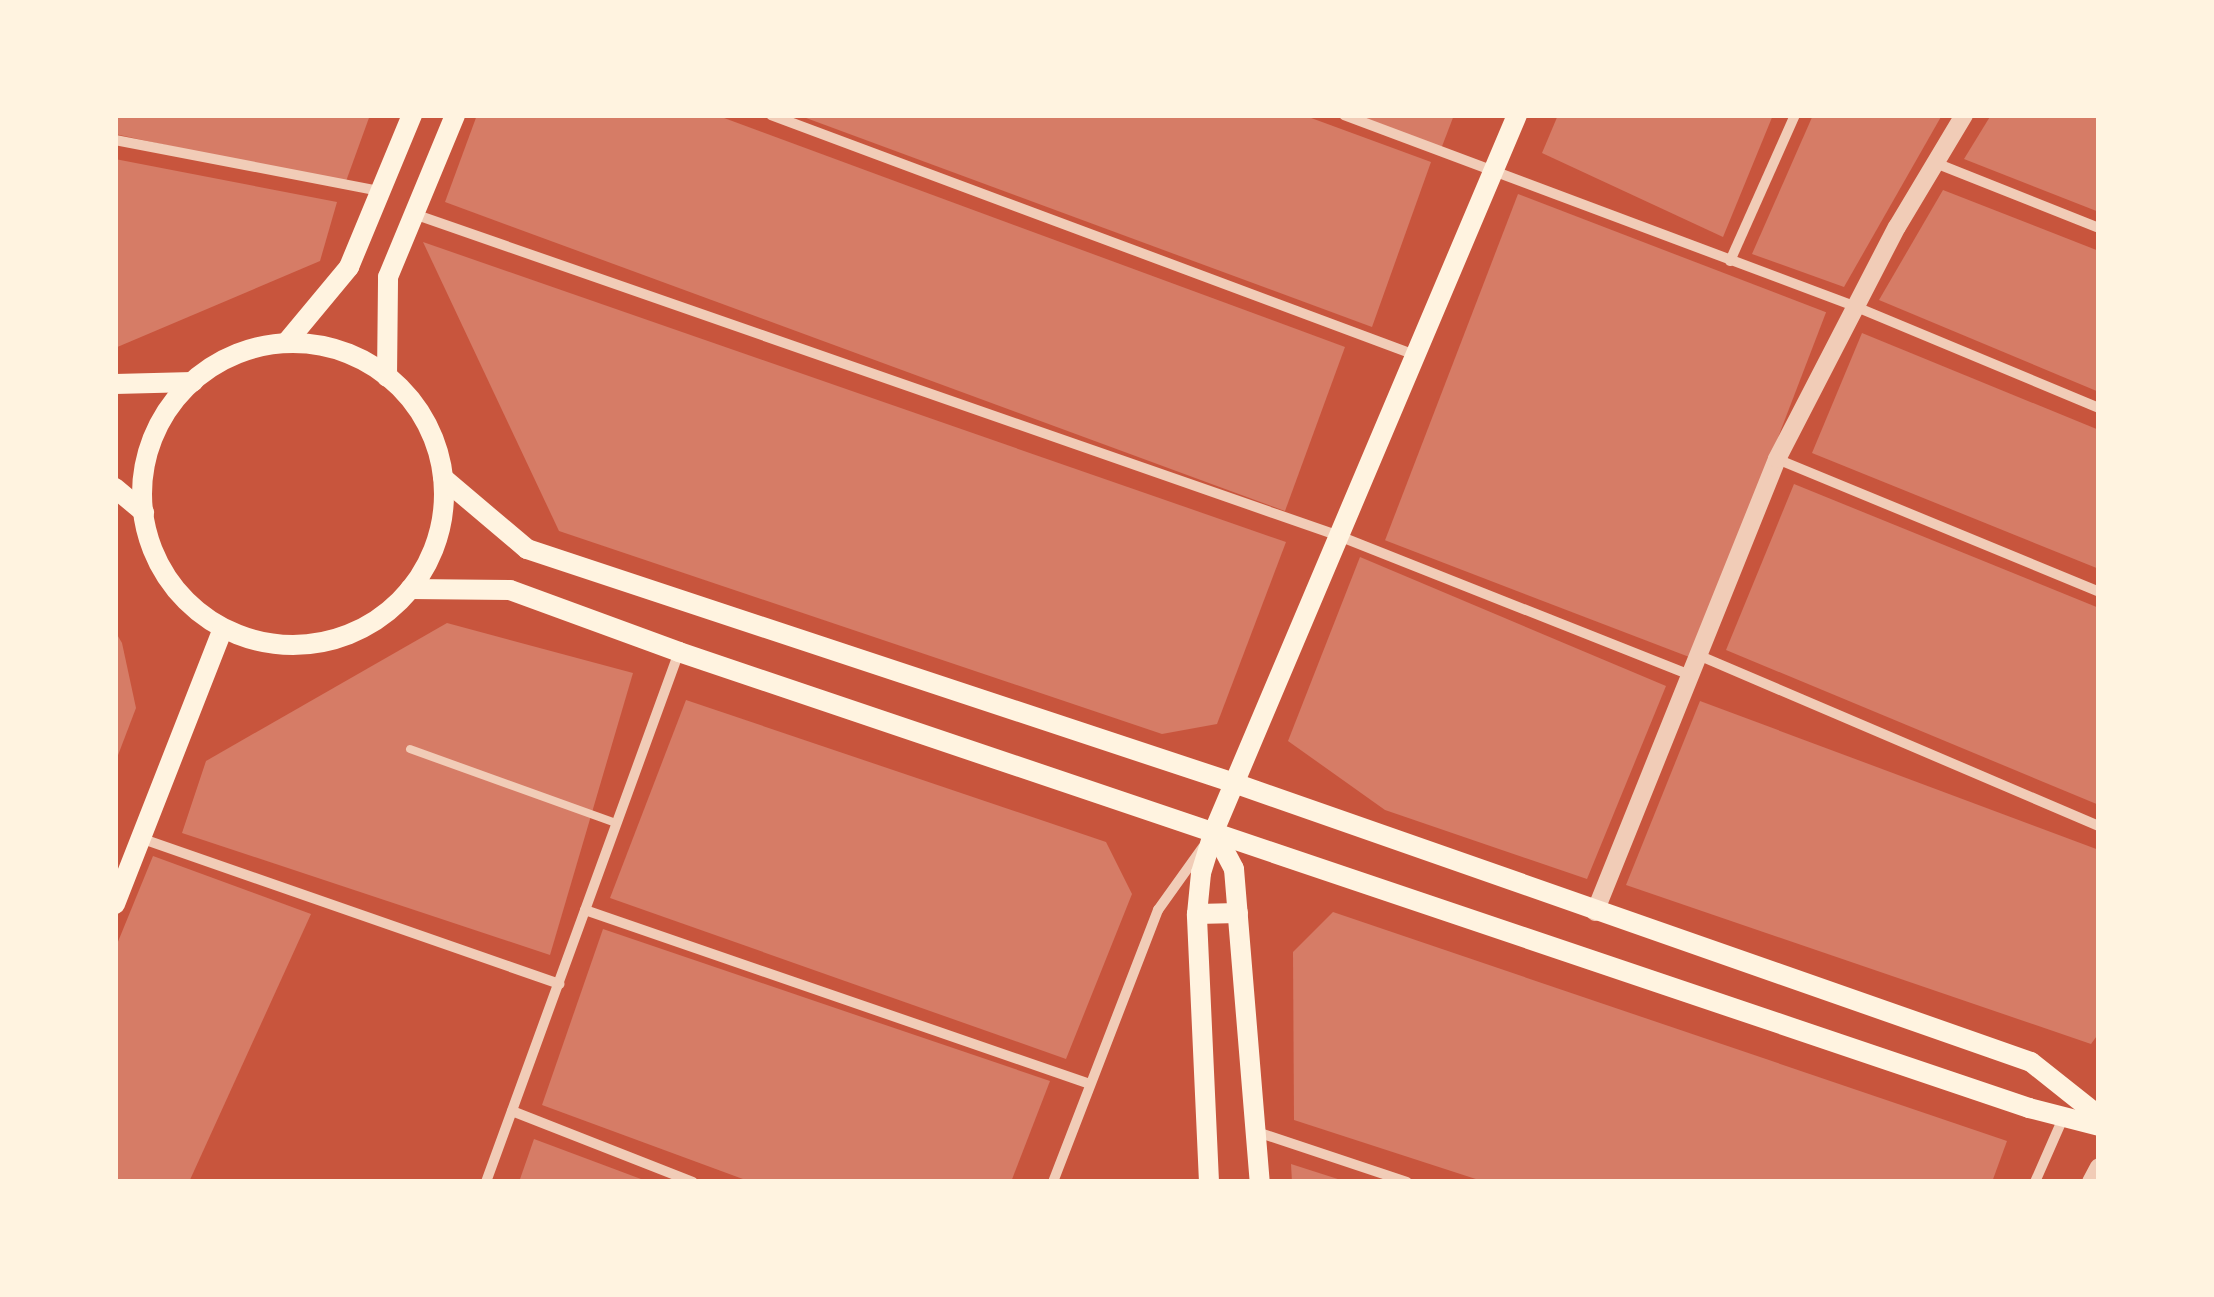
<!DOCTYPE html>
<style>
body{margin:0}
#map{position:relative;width:2214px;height:1297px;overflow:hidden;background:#c8553d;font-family:"Varela Round",sans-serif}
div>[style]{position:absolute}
.building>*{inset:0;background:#d67c66;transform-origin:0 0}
.service>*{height:8px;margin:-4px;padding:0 4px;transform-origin:4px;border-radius:4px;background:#f1ccb7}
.minor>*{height:10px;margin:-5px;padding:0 5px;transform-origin:5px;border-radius:5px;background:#f1ccb7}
.tertiary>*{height:18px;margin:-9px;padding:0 9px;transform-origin:9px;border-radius:9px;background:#f1ccb7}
.secondary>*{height:20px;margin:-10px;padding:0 10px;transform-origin:10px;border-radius:10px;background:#fff3e0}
.secondary>.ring{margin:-10px;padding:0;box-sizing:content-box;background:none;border:20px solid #fff3e0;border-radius:50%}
span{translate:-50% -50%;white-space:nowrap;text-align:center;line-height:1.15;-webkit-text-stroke:8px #fff3e0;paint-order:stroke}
.frame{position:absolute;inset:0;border:118px solid #fff3e0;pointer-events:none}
</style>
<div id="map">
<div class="building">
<div style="clip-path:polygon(115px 115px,370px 115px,345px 184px,115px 134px)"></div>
<div style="clip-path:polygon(477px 115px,716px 115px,1345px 347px,1285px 511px,445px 202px)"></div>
<div style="clip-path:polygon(798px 115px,1303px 115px,1431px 162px,1372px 327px)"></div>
<div style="clip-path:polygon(1349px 115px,1454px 115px,1441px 149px)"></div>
<div style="clip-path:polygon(1558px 115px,1773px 115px,1723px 237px,1542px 153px)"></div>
<div style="clip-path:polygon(1813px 115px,1942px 115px,1844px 287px,1752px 254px)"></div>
<div style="clip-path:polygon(1991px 115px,2099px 115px,2099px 212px,1964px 159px)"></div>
<div style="clip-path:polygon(115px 159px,337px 202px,320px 261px,115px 348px)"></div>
<div style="clip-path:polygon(1943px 190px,2099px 251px,2099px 392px,1879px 300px)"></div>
<div style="left:1518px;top:194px;width:330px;height:371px;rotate:21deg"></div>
<div style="clip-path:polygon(423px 242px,1286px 542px,1217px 724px,1162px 734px,559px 531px)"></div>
<div style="clip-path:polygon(1862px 333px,2099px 430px,2099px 569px,1812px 453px)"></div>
<div style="clip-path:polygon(1794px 484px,2099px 608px,2099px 805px,1726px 650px)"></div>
<div style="clip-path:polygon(1360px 557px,1666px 686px,1587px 879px,1385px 810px,1288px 741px)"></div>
<div style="clip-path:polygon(447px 623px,633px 673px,550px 955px,182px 833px,206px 761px)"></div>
<div style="clip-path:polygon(115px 631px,122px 643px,136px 708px,115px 763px)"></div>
<div style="clip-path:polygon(686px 700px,1106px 842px,1132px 894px,1066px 1059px,610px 898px)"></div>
<div style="clip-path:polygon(1700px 701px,2099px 850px,2099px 1033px,2091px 1044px,1626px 885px)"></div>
<div style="clip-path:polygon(153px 856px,311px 914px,189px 1182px,115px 1182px,115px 949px)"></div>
<div style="clip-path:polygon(1333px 912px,2007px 1141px,1992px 1182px,1485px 1182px,1294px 1120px,1293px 952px)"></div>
<div style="clip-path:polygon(603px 929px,1050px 1081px,1011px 1182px,751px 1182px,542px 1105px)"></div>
<div style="clip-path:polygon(534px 1139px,649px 1182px,519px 1182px)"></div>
<div style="clip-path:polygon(1291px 1164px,1344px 1181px,1343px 1182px,1292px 1182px)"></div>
</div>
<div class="service">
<div style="left:410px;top:749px;width:218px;rotate:19.8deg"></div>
</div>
<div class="minor">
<div style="left:771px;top:115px;width:687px;rotate:20.44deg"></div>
<div style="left:1344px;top:115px;width:545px;rotate:20.53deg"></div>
<div style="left:1854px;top:306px;width:265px;rotate:22.6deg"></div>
<div style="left:115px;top:140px;width:270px;rotate:10.9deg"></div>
<div style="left:1933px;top:162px;width:179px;rotate:21.7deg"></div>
<div style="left:414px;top:214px;width:979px;rotate:19.19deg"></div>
<div style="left:1339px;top:536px;width:378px;rotate:21.6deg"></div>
<div style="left:1730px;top:261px;width:160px;rotate:-66deg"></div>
<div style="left:1777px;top:459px;width:348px;rotate:22.4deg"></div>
<div style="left:1698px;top:655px;width:436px;rotate:23.1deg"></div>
<div style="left:143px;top:839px;width:441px;rotate:19.2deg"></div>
<div style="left:585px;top:910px;width:534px;rotate:19.01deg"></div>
<div style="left:512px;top:1111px;width:194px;rotate:21.4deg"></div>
<div style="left:1257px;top:1132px;width:158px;rotate:18.4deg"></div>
<div style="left:486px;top:1182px;width:564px;rotate:-69.99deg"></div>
<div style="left:1053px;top:1182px;width:292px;rotate:-68.9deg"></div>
<div style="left:1158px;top:910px;width:77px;rotate:-54.5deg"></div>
<div style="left:2035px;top:1182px;width:72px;rotate:-66.3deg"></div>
</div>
<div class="tertiary">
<div style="left:1595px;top:912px;width:488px;rotate:-68.1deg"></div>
<div style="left:1777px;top:459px;width:261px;rotate:-62.7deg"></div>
<div style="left:1897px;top:227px;width:131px;rotate:-59.1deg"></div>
<div style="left:2091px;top:1182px;width:17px;rotate:-62deg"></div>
</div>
<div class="secondary">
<div style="left:286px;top:343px;width:99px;rotate:-50.3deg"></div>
<div style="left:349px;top:267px;width:165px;rotate:-67.5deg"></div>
<div class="ring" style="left:142px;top:343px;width:282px;height:282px"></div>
<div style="left:387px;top:377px;width:100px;rotate:-89.4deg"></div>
<div style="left:388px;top:277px;width:175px;rotate:-67.5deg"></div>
<div style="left:115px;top:384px;width:78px;rotate:-1.5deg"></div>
<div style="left:443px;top:478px;width:110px;rotate:40.2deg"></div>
<div style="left:527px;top:549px;width:745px;rotate:18.31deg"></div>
<div style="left:1234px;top:783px;width:844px;rotate:19.29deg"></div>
<div style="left:2031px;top:1062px;width:87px;rotate:38.5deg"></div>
<div style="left:115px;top:488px;width:38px;rotate:40deg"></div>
<div style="left:410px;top:589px;width:100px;rotate:0.6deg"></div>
<div style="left:510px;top:590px;width:180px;rotate:20.1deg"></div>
<div style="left:679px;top:652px;width:1425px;rotate:18.66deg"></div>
<div style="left:2029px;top:1108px;width:72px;rotate:14.4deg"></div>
<div style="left:1214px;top:831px;width:43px;rotate:62.2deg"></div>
<div style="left:1234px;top:869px;width:314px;rotate:85.3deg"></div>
<div style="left:115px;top:904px;width:296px;rotate:-68.6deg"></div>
<div style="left:1197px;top:914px;width:41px;rotate:-1.4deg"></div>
<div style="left:1209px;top:1182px;width:268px;rotate:-92.6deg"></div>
<div style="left:1197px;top:914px;width:41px;rotate:-84.4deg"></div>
<div style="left:1201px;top:873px;width:44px;rotate:-72.8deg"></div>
<div style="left:1214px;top:831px;width:777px;rotate:-67.06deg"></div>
</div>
<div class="frame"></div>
</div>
